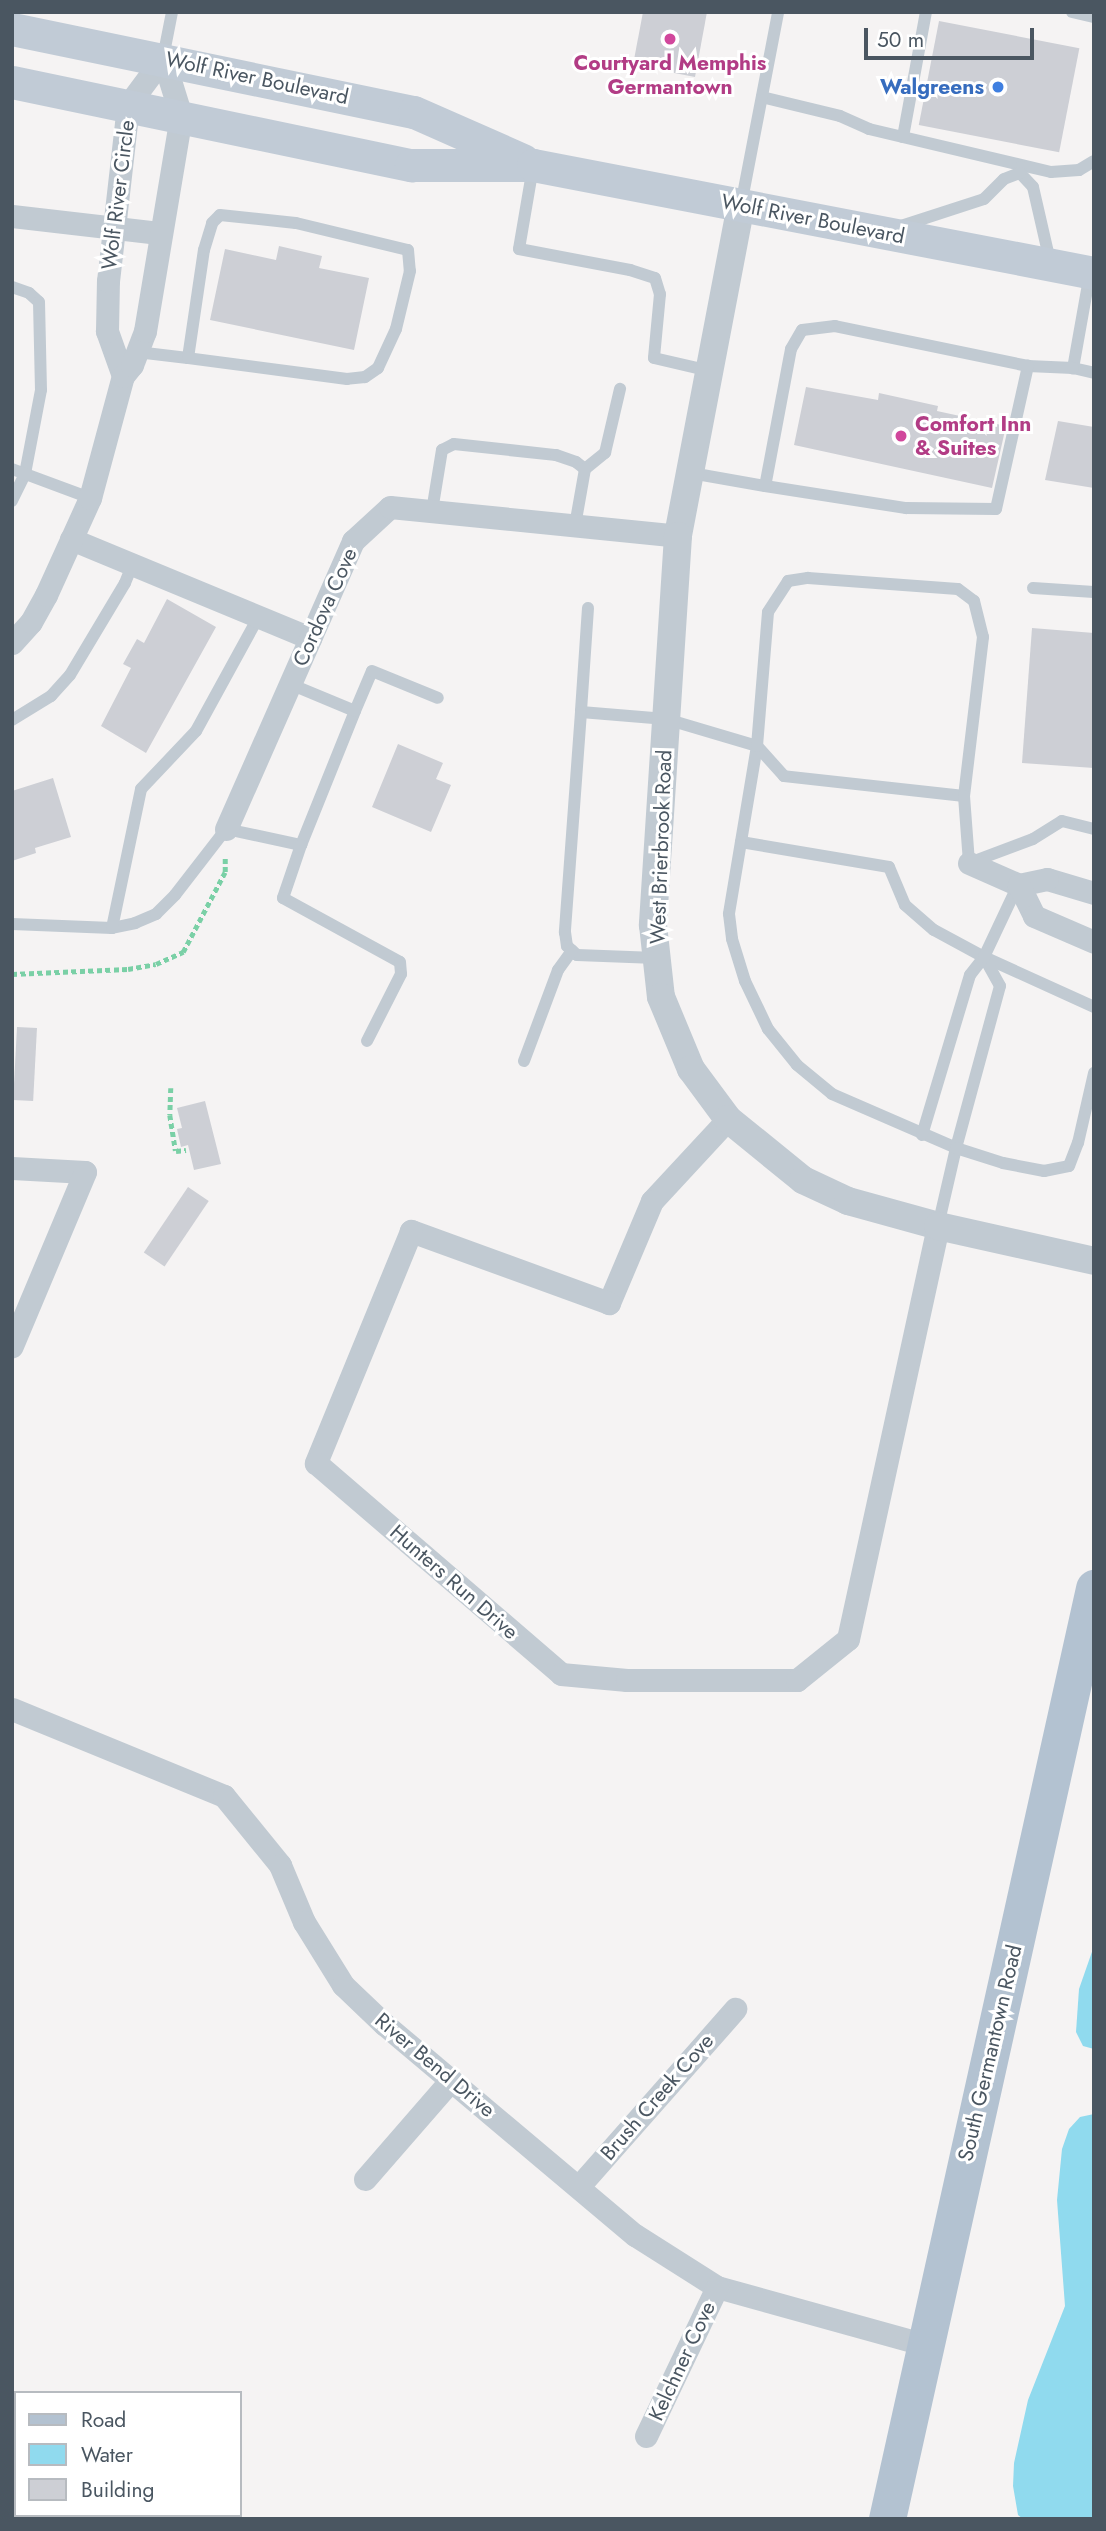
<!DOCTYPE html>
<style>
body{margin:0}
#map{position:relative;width:1106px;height:2531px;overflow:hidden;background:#f5f3f3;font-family:Jost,sans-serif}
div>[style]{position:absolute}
.water>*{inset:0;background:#90daee}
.building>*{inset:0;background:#cdcfd5;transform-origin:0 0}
.path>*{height:4.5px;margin-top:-2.25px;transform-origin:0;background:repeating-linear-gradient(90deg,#7ad0a6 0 5px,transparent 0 8.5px)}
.service>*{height:12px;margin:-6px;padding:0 6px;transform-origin:6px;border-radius:6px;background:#c1cad2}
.minor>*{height:23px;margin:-11.5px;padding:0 11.5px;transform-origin:11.5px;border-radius:11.5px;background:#c1cad2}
.tertiary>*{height:28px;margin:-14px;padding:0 14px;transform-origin:14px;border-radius:14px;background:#c1cad2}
.secondary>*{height:33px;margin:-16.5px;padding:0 16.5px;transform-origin:16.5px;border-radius:16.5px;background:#c1cbd6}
.primary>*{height:37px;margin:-18.5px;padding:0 18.5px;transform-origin:18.5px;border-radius:18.5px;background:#b3c2d1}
.dots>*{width:19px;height:19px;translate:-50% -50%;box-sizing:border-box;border:4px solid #fff;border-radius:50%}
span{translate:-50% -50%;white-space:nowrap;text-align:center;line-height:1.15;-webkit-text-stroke:6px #fff;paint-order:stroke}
.hotel-label{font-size:21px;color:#b23c85;font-weight:700}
.left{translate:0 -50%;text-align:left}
.street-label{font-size:21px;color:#4a5661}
.shop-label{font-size:21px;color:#366cbe;font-weight:700}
.right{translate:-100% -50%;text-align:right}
.frame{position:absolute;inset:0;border:14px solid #4a5661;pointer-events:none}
.legend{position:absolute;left:14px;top:2391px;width:228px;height:126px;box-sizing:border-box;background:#fff;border:2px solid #b7bbc0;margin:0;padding:9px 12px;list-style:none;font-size:21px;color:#4a5661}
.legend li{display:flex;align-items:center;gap:14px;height:35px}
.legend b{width:35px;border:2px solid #b7bbc0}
.scale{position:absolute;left:864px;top:28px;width:170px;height:32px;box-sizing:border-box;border:4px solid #4a5661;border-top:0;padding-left:9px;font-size:21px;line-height:24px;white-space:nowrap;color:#4a5661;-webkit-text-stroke:5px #fff;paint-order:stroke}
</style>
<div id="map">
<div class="water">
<div style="clip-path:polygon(1094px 1946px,1094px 2049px,1083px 2046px,1076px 2032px,1079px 1989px)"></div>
<div style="clip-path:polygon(1094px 2114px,1094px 2519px,1023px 2519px,1018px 2515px,1013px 2486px,1014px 2463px,1028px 2400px,1065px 2306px,1057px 2200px,1062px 2149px,1069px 2129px,1080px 2117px)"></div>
</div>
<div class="building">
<div style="clip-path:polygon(643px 12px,707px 12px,695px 77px,633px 65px)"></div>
<div style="left:939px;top:21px;width:143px;height:106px;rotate:11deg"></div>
<div style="clip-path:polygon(279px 246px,322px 256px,319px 268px,369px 278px,354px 350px,210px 320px,225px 249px,276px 260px)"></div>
<div style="clip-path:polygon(806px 387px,878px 400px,879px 393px,938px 406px,937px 411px,1006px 426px,992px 488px,794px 445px)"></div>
<div style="clip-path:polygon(1058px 421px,1094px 427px,1094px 488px,1045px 480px)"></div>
<div style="clip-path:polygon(167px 599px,216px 627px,146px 753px,101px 726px,131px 668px,123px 664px,137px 639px,144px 643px)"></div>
<div style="clip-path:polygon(1032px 628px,1094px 633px,1094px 768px,1022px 763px)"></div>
<div style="clip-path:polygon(398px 744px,443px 763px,436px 779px,451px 785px,431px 832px,372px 807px)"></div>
<div style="clip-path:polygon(53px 778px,71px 837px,35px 848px,36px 853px,12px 861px,12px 791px)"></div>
<div style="left:17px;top:1027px;width:20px;height:73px;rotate:3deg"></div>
<div style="clip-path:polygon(205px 1101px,221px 1164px,194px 1170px,188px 1145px,181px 1147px,177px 1129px,182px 1128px,177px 1108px)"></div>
<div style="left:188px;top:1187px;width:25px;height:79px;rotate:34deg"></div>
</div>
<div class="path">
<div style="left:12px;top:974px;width:116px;rotate:-2.5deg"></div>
<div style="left:128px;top:969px;width:28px;rotate:-10deg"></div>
<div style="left:156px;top:964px;width:30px;rotate:-24deg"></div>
<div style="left:183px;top:952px;width:90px;rotate:-62.3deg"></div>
<div style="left:225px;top:872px;width:15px;rotate:-90deg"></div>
<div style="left:171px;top:1088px;width:27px;rotate:92deg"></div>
<div style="left:170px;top:1115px;width:36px;rotate:81deg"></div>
<div style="left:176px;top:1151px;width:10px;rotate:-6deg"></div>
</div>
<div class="service">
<div style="left:1072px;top:12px;width:23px;rotate:13deg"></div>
<div style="left:163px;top:58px;width:47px;rotate:-78.9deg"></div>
<div style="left:762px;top:97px;width:80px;rotate:13.7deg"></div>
<div style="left:840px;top:116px;width:32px;rotate:24deg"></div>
<div style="left:869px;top:129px;width:187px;rotate:13.3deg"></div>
<div style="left:1051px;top:172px;width:28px;rotate:-4deg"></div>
<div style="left:1079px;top:170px;width:17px;rotate:-31deg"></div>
<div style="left:903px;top:137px;width:127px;rotate:-79.6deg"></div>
<div style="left:533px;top:167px;width:83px;rotate:99.7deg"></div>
<div style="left:519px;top:249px;width:113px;rotate:10.7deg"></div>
<div style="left:630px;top:270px;width:26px;rotate:18deg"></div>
<div style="left:655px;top:278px;width:17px;rotate:73deg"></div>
<div style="left:660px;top:294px;width:64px;rotate:95.4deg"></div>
<div style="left:654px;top:358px;width:57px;rotate:13.1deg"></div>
<div style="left:1021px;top:167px;width:6px;rotate:99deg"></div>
<div style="left:1020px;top:173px;width:19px;rotate:47deg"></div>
<div style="left:1033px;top:187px;width:76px;rotate:77.1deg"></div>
<div style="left:741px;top:205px;width:197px;rotate:-79.1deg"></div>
<div style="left:901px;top:226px;width:87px;rotate:-18deg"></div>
<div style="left:984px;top:199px;width:28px;rotate:-45deg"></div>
<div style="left:1004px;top:179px;width:17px;rotate:-21deg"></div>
<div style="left:1090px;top:273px;width:97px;rotate:100.1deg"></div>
<div style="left:1073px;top:368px;width:22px;rotate:13deg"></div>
<div style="left:12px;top:287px;width:18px;rotate:19deg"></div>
<div style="left:29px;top:293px;width:13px;rotate:42deg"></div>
<div style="left:39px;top:302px;width:88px;rotate:88.7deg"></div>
<div style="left:41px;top:390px;width:86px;rotate:100.8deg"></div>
<div style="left:25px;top:474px;width:30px;rotate:116deg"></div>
<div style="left:137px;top:352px;width:51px;rotate:6.7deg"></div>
<div style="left:188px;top:358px;width:109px;rotate:-81.6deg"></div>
<div style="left:204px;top:250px;width:28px;rotate:-73deg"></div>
<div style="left:212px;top:223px;width:11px;rotate:-45deg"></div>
<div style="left:220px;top:215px;width:76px;rotate:6deg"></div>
<div style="left:296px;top:223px;width:115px;rotate:13.6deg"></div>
<div style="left:408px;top:250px;width:21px;rotate:85deg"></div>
<div style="left:410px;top:271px;width:60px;rotate:103.6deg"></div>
<div style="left:396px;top:329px;width:43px;rotate:114.8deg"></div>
<div style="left:378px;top:368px;width:16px;rotate:145deg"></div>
<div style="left:365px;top:377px;width:18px;rotate:174deg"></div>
<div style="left:347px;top:379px;width:160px;rotate:-172.5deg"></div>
<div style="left:1028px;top:366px;width:45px;rotate:2.5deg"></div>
<div style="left:12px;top:469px;width:83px;rotate:20.4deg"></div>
<div style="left:585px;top:469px;width:26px;rotate:-39deg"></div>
<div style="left:605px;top:453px;width:66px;rotate:-76.8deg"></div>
<div style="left:691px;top:473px;width:75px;rotate:10deg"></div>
<div style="left:765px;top:486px;width:143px;rotate:8.9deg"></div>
<div style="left:906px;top:508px;width:90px;rotate:0.6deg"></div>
<div style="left:996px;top:509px;width:147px;rotate:-77.4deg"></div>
<div style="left:1028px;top:366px;width:197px;rotate:-168.3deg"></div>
<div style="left:835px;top:326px;width:33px;rotate:173deg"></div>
<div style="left:802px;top:330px;width:22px;rotate:120deg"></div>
<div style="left:791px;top:349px;width:139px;rotate:100.7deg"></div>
<div style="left:432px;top:511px;width:62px;rotate:-80.7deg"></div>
<div style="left:442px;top:450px;width:13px;rotate:-27deg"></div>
<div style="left:454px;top:444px;width:103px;rotate:6.2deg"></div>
<div style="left:556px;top:455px;width:21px;rotate:19deg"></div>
<div style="left:576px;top:462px;width:11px;rotate:38deg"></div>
<div style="left:585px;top:469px;width:58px;rotate:100deg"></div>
<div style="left:1033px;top:588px;width:61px;rotate:3.8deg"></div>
<div style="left:588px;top:608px;width:104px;rotate:93.9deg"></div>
<div style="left:581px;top:712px;width:85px;rotate:4.7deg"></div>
<div style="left:666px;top:719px;width:95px;rotate:16.5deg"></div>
<div style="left:757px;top:746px;width:170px;rotate:99.5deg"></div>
<div style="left:729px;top:914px;width:25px;rotate:83deg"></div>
<div style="left:732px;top:939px;width:44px;rotate:72.8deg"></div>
<div style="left:745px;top:981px;width:53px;rotate:64.4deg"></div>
<div style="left:768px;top:1029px;width:46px;rotate:51.1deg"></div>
<div style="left:797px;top:1065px;width:45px;rotate:39.6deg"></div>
<div style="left:832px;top:1094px;width:135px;rotate:23.5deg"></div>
<div style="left:956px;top:1148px;width:80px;rotate:103deg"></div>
<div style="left:290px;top:684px;width:70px;rotate:22.6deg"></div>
<div style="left:355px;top:711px;width:144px;rotate:111.9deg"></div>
<div style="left:355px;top:711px;width:43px;rotate:-67deg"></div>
<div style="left:372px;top:671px;width:71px;rotate:22.2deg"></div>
<div style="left:581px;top:712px;width:221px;rotate:94.2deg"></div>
<div style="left:565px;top:932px;width:14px;rotate:82deg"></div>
<div style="left:567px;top:946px;width:13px;rotate:42deg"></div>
<div style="left:577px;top:955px;width:79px;rotate:2.2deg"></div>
<div style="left:12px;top:720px;width:46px;rotate:-31.6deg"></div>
<div style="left:51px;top:696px;width:28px;rotate:-48deg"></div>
<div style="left:70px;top:675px;width:107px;rotate:-59.1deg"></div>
<div style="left:125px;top:583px;width:22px;rotate:-68deg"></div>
<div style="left:964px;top:796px;width:181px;rotate:-173.7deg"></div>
<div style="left:784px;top:776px;width:40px;rotate:-132deg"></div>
<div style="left:757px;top:746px;width:134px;rotate:-85.3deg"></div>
<div style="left:768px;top:612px;width:37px;rotate:-57deg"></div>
<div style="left:788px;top:581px;width:20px;rotate:-9deg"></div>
<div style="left:808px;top:578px;width:150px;rotate:4.2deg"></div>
<div style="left:958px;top:589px;width:20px;rotate:37deg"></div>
<div style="left:974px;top:601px;width:37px;rotate:76deg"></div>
<div style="left:983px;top:637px;width:160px;rotate:96.8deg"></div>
<div style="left:964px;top:796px;width:67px;rotate:85.7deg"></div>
<div style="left:969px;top:863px;width:68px;rotate:-20.6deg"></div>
<div style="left:1033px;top:839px;width:34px;rotate:-32deg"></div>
<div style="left:1062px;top:821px;width:33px;rotate:14deg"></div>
<div style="left:741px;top:842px;width:150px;rotate:9.6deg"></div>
<div style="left:889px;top:867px;width:41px;rotate:67.2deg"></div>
<div style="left:905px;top:905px;width:38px;rotate:41deg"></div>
<div style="left:934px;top:930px;width:57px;rotate:28.4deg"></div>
<div style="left:984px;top:957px;width:121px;rotate:24.4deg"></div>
<div style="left:12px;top:924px;width:100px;rotate:2.3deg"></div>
<div style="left:112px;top:928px;width:24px;rotate:-12deg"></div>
<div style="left:135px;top:923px;width:23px;rotate:-23deg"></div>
<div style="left:156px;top:914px;width:27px;rotate:-45deg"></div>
<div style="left:175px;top:895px;width:83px;rotate:-52.3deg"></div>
<div style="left:226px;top:829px;width:77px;rotate:12deg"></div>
<div style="left:301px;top:845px;width:56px;rotate:108.8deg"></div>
<div style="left:283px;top:898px;width:133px;rotate:28.7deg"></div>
<div style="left:400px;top:962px;width:12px;rotate:85deg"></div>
<div style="left:401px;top:974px;width:75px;rotate:116.9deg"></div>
<div style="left:112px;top:928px;width:142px;rotate:-78.2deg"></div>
<div style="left:141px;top:789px;width:80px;rotate:-46.5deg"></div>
<div style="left:196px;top:731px;width:131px;rotate:-61.3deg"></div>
<div style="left:984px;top:957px;width:33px;rotate:61deg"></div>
<div style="left:1000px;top:986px;width:168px;rotate:105.2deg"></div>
<div style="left:956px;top:1148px;width:49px;rotate:17.7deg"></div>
<div style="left:1003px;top:1163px;width:42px;rotate:11deg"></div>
<div style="left:1044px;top:1171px;width:25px;rotate:-11deg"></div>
<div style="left:1069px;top:1166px;width:25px;rotate:-69deg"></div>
<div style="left:1078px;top:1143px;width:72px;rotate:-77.1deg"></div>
<div style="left:524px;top:1061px;width:97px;rotate:-69.5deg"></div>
<div style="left:558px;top:970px;width:24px;rotate:-54deg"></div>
<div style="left:922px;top:1135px;width:167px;rotate:-73.3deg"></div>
<div style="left:970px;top:975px;width:23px;rotate:-52deg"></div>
<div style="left:984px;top:957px;width:80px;rotate:-64.7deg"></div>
</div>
<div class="minor">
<div style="left:12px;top:216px;width:148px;rotate:6.6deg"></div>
<div style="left:123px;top:376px;width:48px;rotate:-109.6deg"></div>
<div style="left:107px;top:331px;width:50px;rotate:-88.9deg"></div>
<div style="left:108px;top:281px;width:177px;rotate:-83.5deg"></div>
<div style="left:128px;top:105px;width:59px;rotate:-53.3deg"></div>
<div style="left:71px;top:539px;width:259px;rotate:22.5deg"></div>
<div style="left:12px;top:643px;width:28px;rotate:-48deg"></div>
<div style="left:31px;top:622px;width:31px;rotate:-61deg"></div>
<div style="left:46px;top:595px;width:107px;rotate:-65.6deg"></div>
<div style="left:90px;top:498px;width:126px;rotate:-74.9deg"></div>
<div style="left:123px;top:376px;width:14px;rotate:-51deg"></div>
<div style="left:132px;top:365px;width:36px;rotate:-69deg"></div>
<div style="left:145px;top:331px;width:218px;rotate:-80.5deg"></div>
<div style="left:181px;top:116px;width:61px;rotate:-107.2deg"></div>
<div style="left:226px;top:829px;width:315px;rotate:-66.2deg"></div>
<div style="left:353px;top:541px;width:50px;rotate:-42.6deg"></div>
<div style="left:390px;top:507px;width:289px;rotate:5.7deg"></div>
<div style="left:969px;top:863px;width:55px;rotate:23.7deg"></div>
<div style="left:1094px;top:893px;width:49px;rotate:-163.4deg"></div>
<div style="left:1047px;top:879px;width:29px;rotate:168deg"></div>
<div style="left:1019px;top:885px;width:34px;rotate:64deg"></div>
<div style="left:1034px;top:916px;width:65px;rotate:23.4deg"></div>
<div style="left:728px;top:1119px;width:112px;rotate:132.8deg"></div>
<div style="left:652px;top:1201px;width:111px;rotate:112.9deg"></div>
<div style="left:609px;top:1303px;width:211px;rotate:-160deg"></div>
<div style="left:411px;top:1231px;width:251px;rotate:112.3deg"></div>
<div style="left:316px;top:1463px;width:323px;rotate:40.7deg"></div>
<div style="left:561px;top:1674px;width:66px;rotate:5.2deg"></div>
<div style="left:627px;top:1680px;width:170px"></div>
<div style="left:797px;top:1680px;width:65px;rotate:-38.8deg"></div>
<div style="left:848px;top:1639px;width:423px;rotate:-77.7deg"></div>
<div style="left:12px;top:1168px;width:73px;rotate:3.1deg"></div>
<div style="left:85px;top:1172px;width:189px;rotate:112.8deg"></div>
<div style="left:12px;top:1709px;width:229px;rotate:22.3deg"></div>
<div style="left:224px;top:1796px;width:89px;rotate:50.9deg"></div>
<div style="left:280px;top:1865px;width:62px;rotate:67.2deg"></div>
<div style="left:304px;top:1922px;width:74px;rotate:58.2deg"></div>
<div style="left:343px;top:1985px;width:57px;rotate:43.6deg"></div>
<div style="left:384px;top:2024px;width:328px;rotate:40.1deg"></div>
<div style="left:635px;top:2235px;width:97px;rotate:32.4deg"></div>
<div style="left:717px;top:2287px;width:217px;rotate:15.5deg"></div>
<div style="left:365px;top:2179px;width:131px;rotate:-49deg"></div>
<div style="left:580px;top:2185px;width:235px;rotate:-48.6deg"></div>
<div style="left:12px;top:2430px;width:4px"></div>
<div style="left:646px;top:2436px;width:165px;rotate:-64.5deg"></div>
</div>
<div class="tertiary">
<div style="left:741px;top:205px;width:337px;rotate:100.8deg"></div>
<div style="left:678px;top:536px;width:390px;rotate:93.7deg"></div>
<div style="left:653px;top:925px;width:72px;rotate:83.7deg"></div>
<div style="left:661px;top:997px;width:78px;rotate:67.4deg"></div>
<div style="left:691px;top:1069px;width:62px;rotate:53.5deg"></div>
<div style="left:728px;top:1119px;width:97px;rotate:39.1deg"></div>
<div style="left:803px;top:1180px;width:50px;rotate:25deg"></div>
<div style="left:848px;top:1201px;width:93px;rotate:15.5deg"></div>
<div style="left:938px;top:1226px;width:160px;rotate:12.6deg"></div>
</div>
<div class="secondary">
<div style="left:12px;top:29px;width:410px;rotate:11.7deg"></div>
<div style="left:414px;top:112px;width:119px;rotate:23.8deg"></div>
<div style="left:12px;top:82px;width:408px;rotate:11.8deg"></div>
<div style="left:411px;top:165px;width:122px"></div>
<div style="left:533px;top:165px;width:571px;rotate:10.9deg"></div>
</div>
<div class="primary">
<div style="left:887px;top:2519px;width:954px;rotate:-77.46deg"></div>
</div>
<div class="dots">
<div style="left:670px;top:39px;background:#d1479c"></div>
<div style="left:998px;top:87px;background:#3f7fe0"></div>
<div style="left:901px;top:436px;background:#d1479c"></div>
</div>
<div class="hotel-label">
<span style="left:670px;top:75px">Courtyard Memphis<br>Germantown</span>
<span class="left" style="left:915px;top:436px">Comfort Inn<br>&amp; Suites</span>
</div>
<div class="street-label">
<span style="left:257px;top:78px;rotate:12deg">Wolf River Boulevard</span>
<span style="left:118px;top:195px;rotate:-83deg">Wolf River Circle</span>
<span style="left:813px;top:219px;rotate:11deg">Wolf River Boulevard</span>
<span style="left:325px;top:607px;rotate:-66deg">Cordova Cove</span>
<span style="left:661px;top:847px;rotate:-88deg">West Brierbrook Road</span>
<span style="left:454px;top:1582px;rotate:41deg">Hunters Run Drive</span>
<span style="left:990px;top:2053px;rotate:-77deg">South Germantown Road</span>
<span style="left:435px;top:2065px;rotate:40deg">River Bend Drive</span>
<span style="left:657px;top:2097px;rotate:-49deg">Brush Creek Cove</span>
<span style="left:682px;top:2361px;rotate:-65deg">Kelchner Cove</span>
</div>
<div class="shop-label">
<span class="right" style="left:984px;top:87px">Walgreens</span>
</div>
<div class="frame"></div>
<ul class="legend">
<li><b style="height:9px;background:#b3c2d1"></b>Road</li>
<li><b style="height:19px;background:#90daee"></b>Water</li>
<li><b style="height:19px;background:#cdcfd5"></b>Building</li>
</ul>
<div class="scale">50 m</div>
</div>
